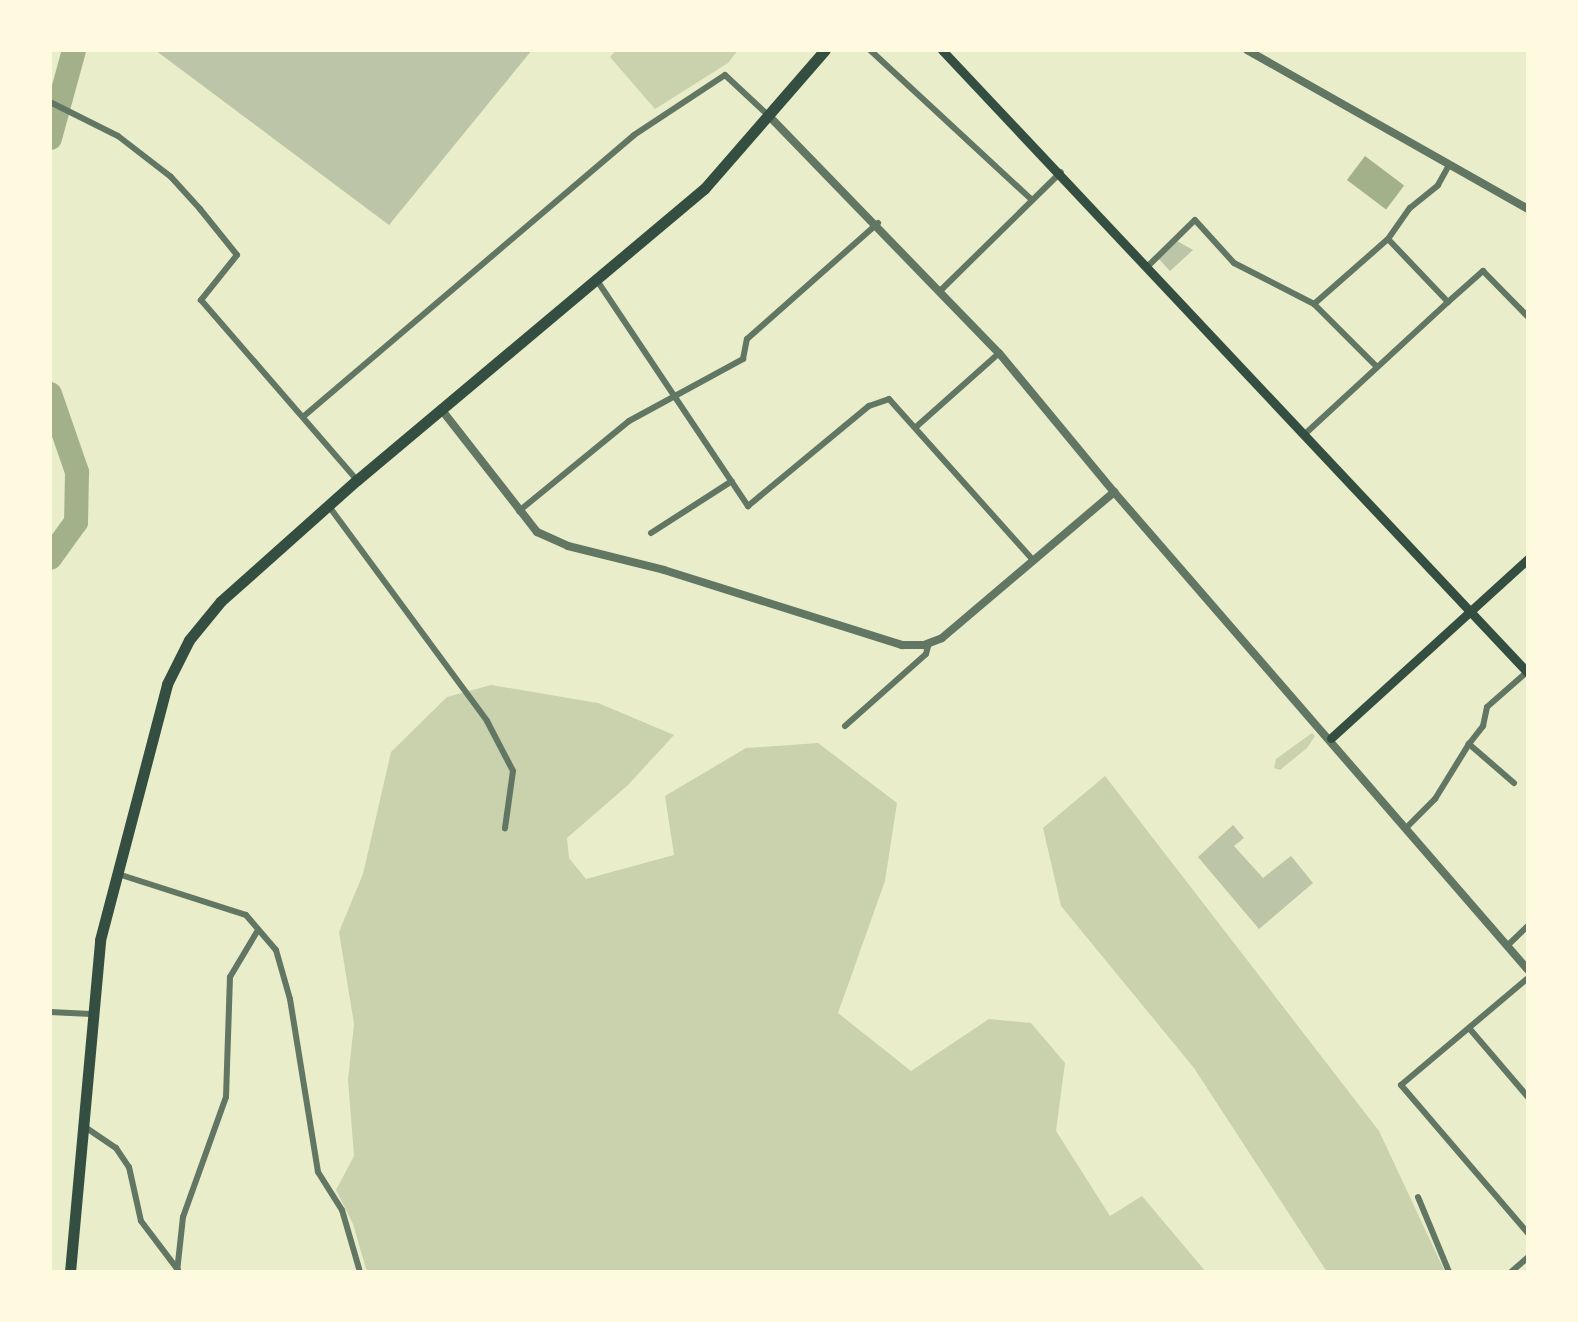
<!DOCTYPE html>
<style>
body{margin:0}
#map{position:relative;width:1578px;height:1322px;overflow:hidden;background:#e9edc9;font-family:Ubuntu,sans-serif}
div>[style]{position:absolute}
.green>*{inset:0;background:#cad2ad}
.water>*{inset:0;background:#a3b18a;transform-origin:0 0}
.river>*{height:24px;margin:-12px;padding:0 12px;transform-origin:12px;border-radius:12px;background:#a3b18a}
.building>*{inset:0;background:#bcc5a7}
.minor>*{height:6px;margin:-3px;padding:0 3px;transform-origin:3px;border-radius:3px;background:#617663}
.tertiary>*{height:8px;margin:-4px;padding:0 4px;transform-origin:4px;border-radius:4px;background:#617663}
.secondary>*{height:9px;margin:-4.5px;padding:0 4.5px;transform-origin:4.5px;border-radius:4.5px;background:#344e41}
.trunk>*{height:11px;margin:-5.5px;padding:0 5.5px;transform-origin:5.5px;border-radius:5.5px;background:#344e41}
span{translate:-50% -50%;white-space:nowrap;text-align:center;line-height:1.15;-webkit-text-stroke:8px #fefae0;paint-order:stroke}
.frame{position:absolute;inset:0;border:52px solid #fefae0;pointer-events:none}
</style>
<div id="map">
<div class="green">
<div style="clip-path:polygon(616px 50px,738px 50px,728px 63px,655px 109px,610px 57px)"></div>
<div style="clip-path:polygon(491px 685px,598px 703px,674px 735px,628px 785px,567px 838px,569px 858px,586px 879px,674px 855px,665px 796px,746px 748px,818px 743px,897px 803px,885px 881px,838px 1013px,911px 1071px,989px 1019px,1031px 1023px,1065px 1063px,1056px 1131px,1110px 1216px,1142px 1196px,1206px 1272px,367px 1272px,353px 1224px,336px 1190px,354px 1156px,348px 1080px,354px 1024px,339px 932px,363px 874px,391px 752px,447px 697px)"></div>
<div style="clip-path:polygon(1312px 733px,1315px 736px,1307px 748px,1280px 770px,1274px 768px,1276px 759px)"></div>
<div style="clip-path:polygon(1105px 776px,1379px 1131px,1445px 1272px,1327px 1272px,1194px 1068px,1061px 906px,1043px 828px)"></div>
</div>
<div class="water">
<div style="left:1365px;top:156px;width:49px;height:30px;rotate:37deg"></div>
</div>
<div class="river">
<div style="left:50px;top:138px;width:91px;rotate:-74.7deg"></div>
<div style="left:50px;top:394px;width:83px;rotate:70.9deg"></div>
<div style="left:77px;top:472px;width:50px;rotate:91.1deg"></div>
<div style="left:76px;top:522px;width:44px;rotate:125.8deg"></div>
</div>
<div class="building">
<div style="clip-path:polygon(155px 50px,532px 50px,389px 225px)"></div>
<div style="clip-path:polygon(1177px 241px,1193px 250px,1170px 271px,1158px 258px)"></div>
<div style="clip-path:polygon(1233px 825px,1244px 838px,1234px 846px,1263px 878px,1291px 856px,1313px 883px,1259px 929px,1198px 857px)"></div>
</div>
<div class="minor">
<div style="left:870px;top:50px;width:221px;rotate:42.8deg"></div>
<div style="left:50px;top:102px;width:76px;rotate:26.6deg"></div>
<div style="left:118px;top:136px;width:67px;rotate:37.7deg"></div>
<div style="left:171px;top:177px;width:43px;rotate:47.8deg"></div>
<div style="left:200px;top:209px;width:59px;rotate:51.2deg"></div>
<div style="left:237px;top:255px;width:58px;rotate:128.7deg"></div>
<div style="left:201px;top:300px;width:238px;rotate:49.1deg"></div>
<div style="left:1149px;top:265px;width:64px;rotate:-44.4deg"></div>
<div style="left:1195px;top:220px;width:58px;rotate:47.8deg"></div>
<div style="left:1234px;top:263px;width:90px;rotate:27.1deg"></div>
<div style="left:1314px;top:304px;width:89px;rotate:45deg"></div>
<div style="left:598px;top:282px;width:270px;rotate:56.2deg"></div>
<div style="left:748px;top:506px;width:157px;rotate:-39.6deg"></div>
<div style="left:869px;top:406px;width:21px;rotate:-19deg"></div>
<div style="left:889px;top:399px;width:217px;rotate:48.2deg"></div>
<div style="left:941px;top:290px;width:168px;rotate:-44.5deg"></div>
<div style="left:1448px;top:302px;width:47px;rotate:-41.5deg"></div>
<div style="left:1483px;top:271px;width:64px;rotate:45.6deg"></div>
<div style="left:1314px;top:304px;width:98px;rotate:-41.3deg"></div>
<div style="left:1388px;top:239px;width:38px;rotate:-55deg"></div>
<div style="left:1410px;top:208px;width:36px;rotate:-39deg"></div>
<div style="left:1438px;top:185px;width:23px;rotate:-61deg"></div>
<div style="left:304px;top:416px;width:433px;rotate:-40.4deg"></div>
<div style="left:634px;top:135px;width:109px;rotate:-33.4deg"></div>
<div style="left:725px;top:75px;width:62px;rotate:43deg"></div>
<div style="left:916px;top:427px;width:111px;rotate:-41.7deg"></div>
<div style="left:1306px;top:433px;width:193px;rotate:-42.7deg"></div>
<div style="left:1448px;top:302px;width:87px;rotate:-133.6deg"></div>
<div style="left:328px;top:505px;width:268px;rotate:53.6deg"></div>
<div style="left:487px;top:721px;width:56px;rotate:62.5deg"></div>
<div style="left:513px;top:771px;width:58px;rotate:98deg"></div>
<div style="left:519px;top:511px;width:142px;rotate:-39.3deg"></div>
<div style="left:629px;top:421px;width:130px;rotate:-28.5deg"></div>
<div style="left:743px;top:359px;width:20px;rotate:-79deg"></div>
<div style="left:747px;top:339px;width:175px;rotate:-41.5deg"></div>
<div style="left:651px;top:533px;width:96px;rotate:-32.7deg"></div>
<div style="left:845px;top:726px;width:108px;rotate:-41.6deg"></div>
<div style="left:926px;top:654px;width:11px;rotate:-75deg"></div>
<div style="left:1514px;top:783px;width:60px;rotate:-139.1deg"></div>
<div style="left:1469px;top:744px;width:23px;rotate:-52deg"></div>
<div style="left:1483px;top:726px;width:19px;rotate:-78deg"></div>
<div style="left:1487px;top:707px;width:53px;rotate:-41.2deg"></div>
<div style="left:1407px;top:827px;width:40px;rotate:-45deg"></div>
<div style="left:1435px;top:799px;width:65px;rotate:-58.3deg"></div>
<div style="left:118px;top:874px;width:134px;rotate:17.8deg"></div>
<div style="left:246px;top:915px;width:46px;rotate:49.4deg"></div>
<div style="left:276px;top:950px;width:51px;rotate:74.1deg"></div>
<div style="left:290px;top:999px;width:175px;rotate:80.8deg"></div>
<div style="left:318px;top:1172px;width:45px;rotate:57.7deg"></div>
<div style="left:342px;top:1210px;width:65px;rotate:73.8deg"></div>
<div style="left:1507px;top:946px;width:29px;rotate:-44deg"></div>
<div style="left:1528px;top:978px;width:166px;rotate:139.9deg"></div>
<div style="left:1401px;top:1085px;width:195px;rotate:49.4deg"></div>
<div style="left:50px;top:1012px;width:41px;rotate:2.8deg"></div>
<div style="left:1469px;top:1028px;width:91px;rotate:49.5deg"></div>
<div style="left:82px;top:1125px;width:41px;rotate:34.1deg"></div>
<div style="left:116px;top:1148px;width:23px;rotate:56deg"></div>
<div style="left:129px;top:1167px;width:55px;rotate:77.5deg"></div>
<div style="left:141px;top:1221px;width:61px;rotate:52.9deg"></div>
<div style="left:1418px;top:1197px;width:81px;rotate:67.5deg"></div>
<div style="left:177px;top:1272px;width:55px;rotate:-83.8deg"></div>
<div style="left:183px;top:1217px;width:127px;rotate:-70.3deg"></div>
<div style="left:226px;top:1097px;width:120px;rotate:-88.1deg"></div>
<div style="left:230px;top:977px;width:55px;rotate:-59.2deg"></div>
<div style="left:1511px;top:1272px;width:23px;rotate:-41deg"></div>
</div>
<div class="tertiary">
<div style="left:1247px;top:50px;width:323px;rotate:29.5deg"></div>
<div style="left:770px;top:117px;width:329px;rotate:45.9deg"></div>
<div style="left:999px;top:353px;width:180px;rotate:50.4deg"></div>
<div style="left:1114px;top:492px;width:632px;rotate:49.1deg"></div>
<div style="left:441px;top:409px;width:156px;rotate:52deg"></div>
<div style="left:537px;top:532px;width:34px;rotate:24deg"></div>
<div style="left:568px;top:546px;width:99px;rotate:14deg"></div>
<div style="left:664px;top:570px;width:250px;rotate:17.5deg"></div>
<div style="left:902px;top:645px;width:22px"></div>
<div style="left:924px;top:645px;width:19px;rotate:-21deg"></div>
<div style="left:942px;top:638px;width:226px;rotate:-40.3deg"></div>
</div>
<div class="secondary">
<div style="left:942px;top:50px;width:855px;rotate:46.75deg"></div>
<div style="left:1331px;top:738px;width:266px;rotate:-42.3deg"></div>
</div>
<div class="trunk">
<div style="left:70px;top:1272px;width:333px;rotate:-84.8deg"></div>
<div style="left:100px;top:940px;width:265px;rotate:-75.3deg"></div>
<div style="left:167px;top:684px;width:49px;rotate:-63.4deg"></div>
<div style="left:189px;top:640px;width:50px;rotate:-50.6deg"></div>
<div style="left:221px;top:601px;width:182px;rotate:-41.7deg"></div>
<div style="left:357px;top:480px;width:453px;rotate:-40deg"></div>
<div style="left:704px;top:189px;width:184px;rotate:-49deg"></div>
</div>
<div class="frame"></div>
</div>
